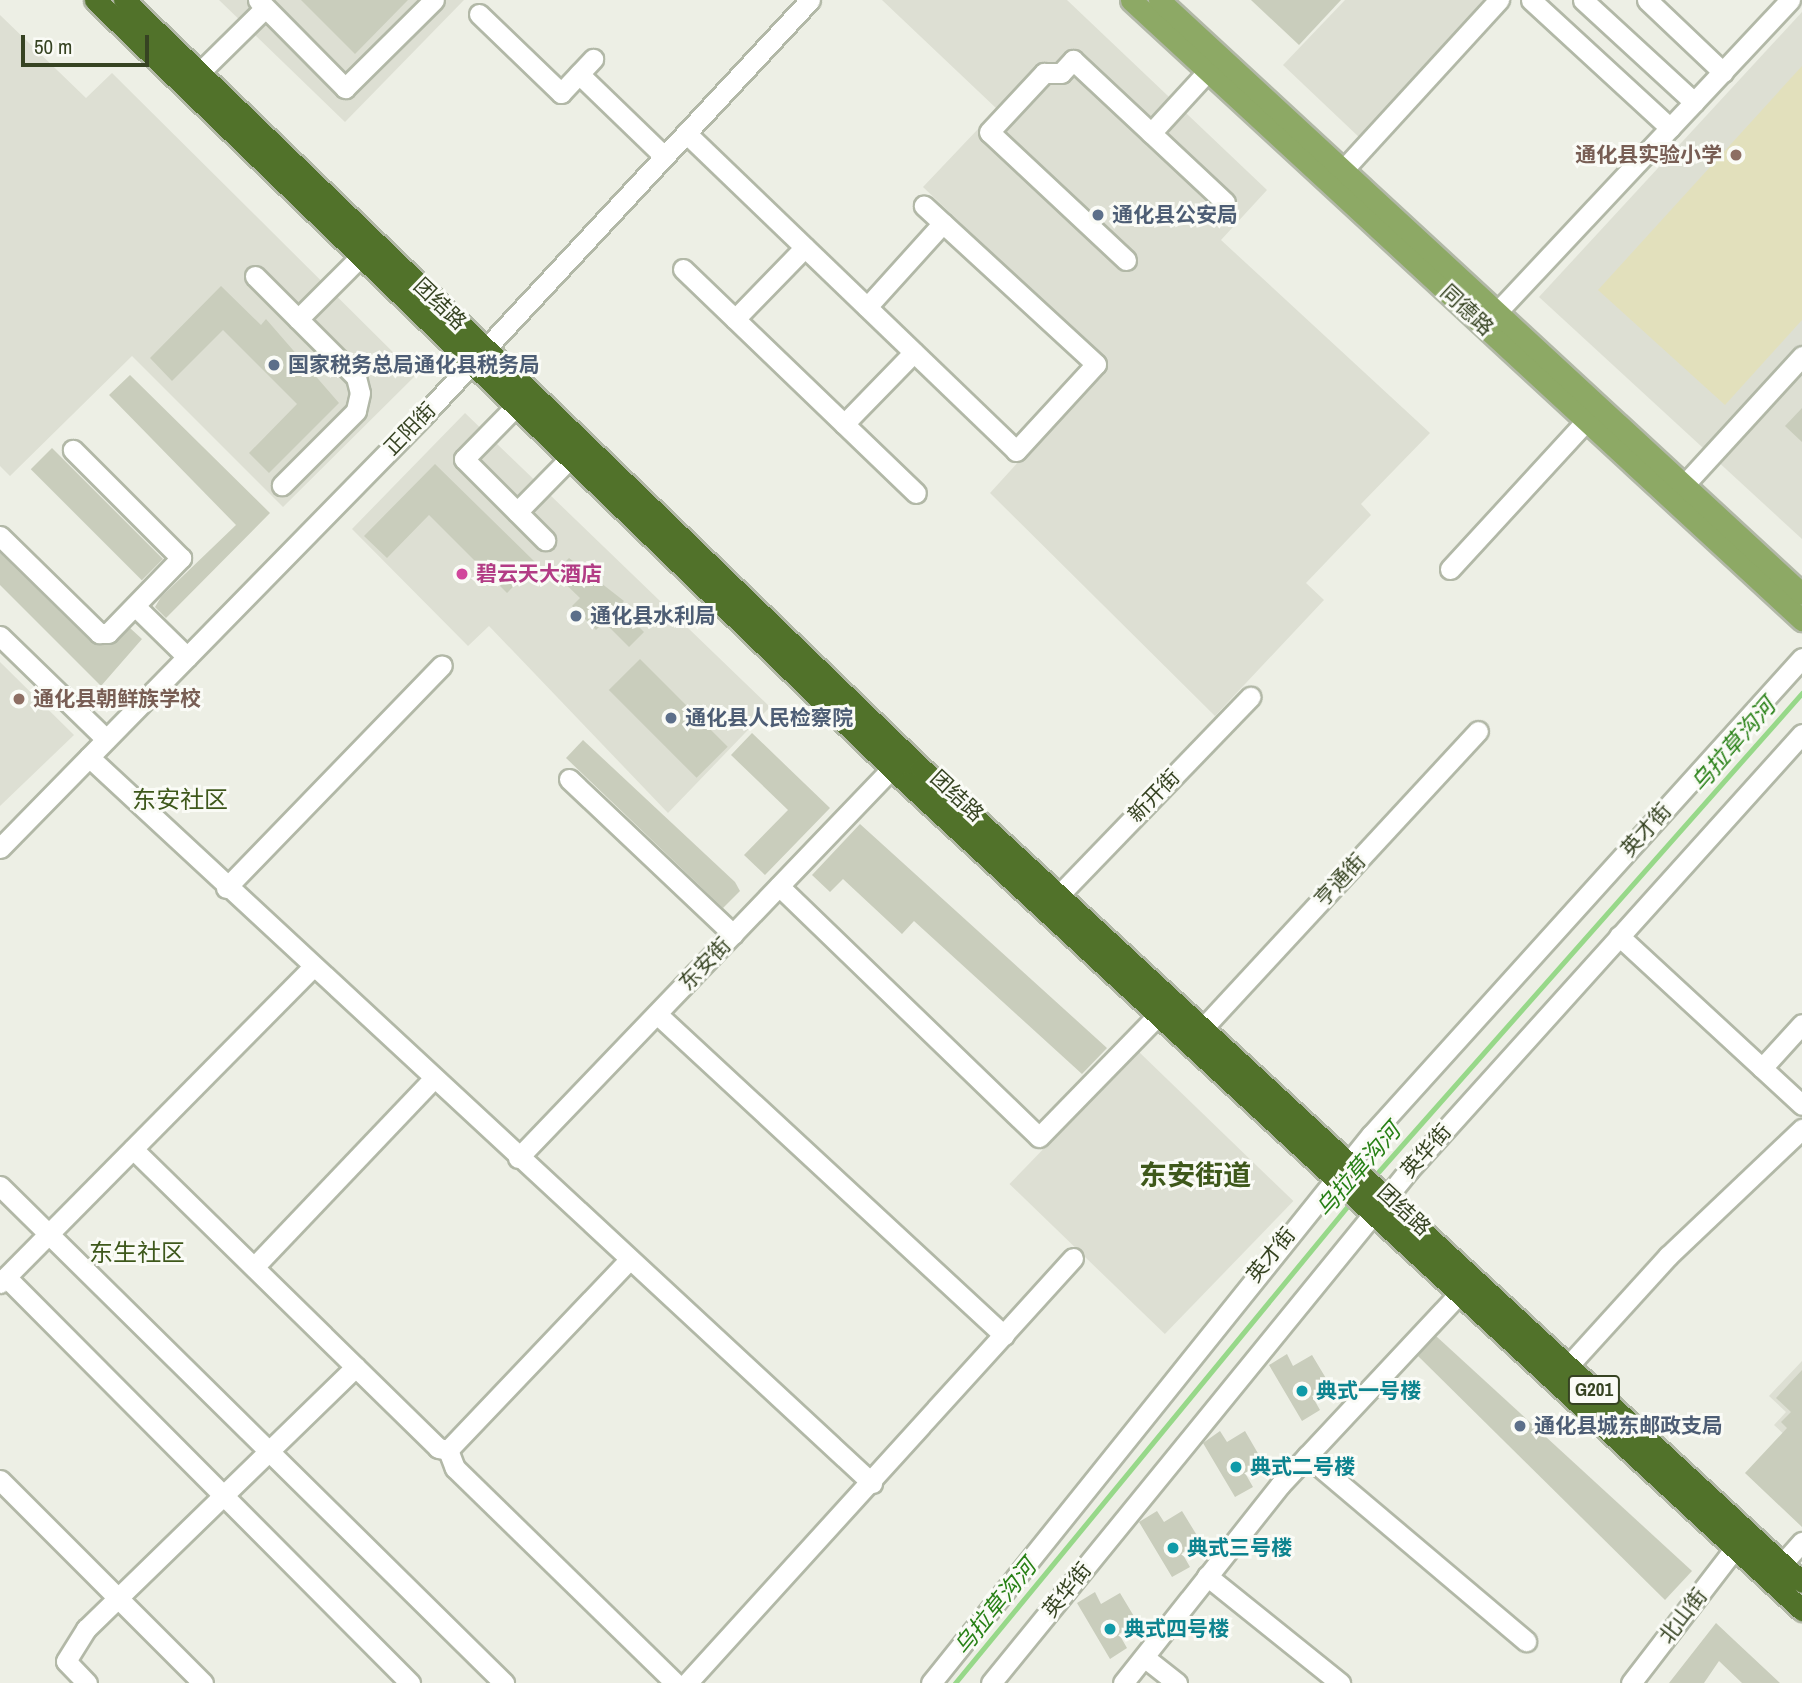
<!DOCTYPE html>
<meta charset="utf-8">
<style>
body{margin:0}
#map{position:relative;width:1802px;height:1683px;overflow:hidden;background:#edefe5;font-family:"Archivo Narrow","Noto Sans SC",sans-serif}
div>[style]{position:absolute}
.built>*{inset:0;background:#dddfd3;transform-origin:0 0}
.green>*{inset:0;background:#e2e0bc}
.stream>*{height:5px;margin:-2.5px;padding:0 2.5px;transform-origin:2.5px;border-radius:2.5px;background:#97d889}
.building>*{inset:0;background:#c9cdbc;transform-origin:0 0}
.roads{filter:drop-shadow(2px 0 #b2b8a7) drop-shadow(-2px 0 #b2b8a7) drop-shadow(0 2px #b2b8a7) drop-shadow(0 -2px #b2b8a7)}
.minor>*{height:19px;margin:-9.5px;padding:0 9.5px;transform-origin:9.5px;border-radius:9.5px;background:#fff}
.major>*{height:21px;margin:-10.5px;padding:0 10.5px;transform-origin:10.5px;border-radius:10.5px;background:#8da965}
.highway>*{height:21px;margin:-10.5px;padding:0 10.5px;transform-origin:10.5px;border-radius:10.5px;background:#51722a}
.dots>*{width:19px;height:19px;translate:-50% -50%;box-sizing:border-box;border:4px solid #fafbf6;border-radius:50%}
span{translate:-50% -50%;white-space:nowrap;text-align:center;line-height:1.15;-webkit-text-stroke:6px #fafbf6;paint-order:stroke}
.shield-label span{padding:2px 5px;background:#fafbf6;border:2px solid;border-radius:5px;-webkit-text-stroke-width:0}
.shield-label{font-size:19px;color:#364322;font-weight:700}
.education-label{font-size:21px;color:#785e54;font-weight:700}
.right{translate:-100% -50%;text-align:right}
.left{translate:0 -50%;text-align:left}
.service-label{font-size:21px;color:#4e5e75;font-weight:700}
.street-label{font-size:21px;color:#364322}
.hotel-label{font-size:21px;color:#b23c85;font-weight:700}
.culture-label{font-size:21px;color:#0d838f;font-weight:700}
.water-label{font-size:23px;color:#278015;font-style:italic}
.quarter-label{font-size:24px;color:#3e581b}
.district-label{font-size:28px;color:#3e581b;font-weight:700}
.scale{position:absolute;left:21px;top:35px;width:128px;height:32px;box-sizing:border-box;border:4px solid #364322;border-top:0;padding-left:9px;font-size:21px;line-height:24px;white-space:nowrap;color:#364322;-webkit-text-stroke:5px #fafbf6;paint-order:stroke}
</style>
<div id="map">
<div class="built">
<div style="clip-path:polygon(219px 0,464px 0,345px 122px)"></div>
<div style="clip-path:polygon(882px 0,1067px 0,1267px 190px,1221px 240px,1430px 433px,1361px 504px,1371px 515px,1306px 583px,1324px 600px,1215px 716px,990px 493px,1108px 363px,923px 187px,997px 109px)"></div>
<div style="clip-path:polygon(1345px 0,1490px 0,1361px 139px,1283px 65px)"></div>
<div style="clip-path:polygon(1802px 12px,1802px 539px,1539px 297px)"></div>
<div style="clip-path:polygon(0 15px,86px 98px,112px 73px,416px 375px,283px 507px,132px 356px,10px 476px,0 466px)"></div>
<div style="clip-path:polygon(465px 413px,770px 707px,668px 813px,489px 626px,468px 646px,352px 529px)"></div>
<div style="clip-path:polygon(0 662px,74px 735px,0 806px)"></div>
<div style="left:1138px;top:1051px;width:216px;height:185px;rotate:44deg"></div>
<div style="clip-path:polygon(1802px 1361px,1802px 1451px,1774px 1425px,1786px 1412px,1769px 1396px)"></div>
</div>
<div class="green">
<div style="clip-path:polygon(1802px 66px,1802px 320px,1725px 405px,1598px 290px)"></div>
</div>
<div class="stream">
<div style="left:1372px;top:1179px;width:649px;rotate:-48.5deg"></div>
<div style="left:955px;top:1683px;width:623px;rotate:-50.54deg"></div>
</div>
<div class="building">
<div style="clip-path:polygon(301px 0,408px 0,355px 54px)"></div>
<div style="clip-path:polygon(1251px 0,1341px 0,1299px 45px)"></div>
<div style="clip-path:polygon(221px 286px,261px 325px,266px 319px,339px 403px,269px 473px,249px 453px,297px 404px,223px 330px,172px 381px,150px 358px)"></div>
<div style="clip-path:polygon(130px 375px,270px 513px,166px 618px,155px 607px,161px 597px,236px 525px,109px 395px)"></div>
<div style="clip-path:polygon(1802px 408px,1802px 442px,1785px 426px)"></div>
<div style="left:52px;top:448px;width:157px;height:30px;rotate:45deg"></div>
<div style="clip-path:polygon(435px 464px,536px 563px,507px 593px,429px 515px,387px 558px,364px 536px)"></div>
<div style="clip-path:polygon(0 553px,91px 642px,112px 644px,130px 628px,142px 639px,101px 686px,0 585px)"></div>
<div style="clip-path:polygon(569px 558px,624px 601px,619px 607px,644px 632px,629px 647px,604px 622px,596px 630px,572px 606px,580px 598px,554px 573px)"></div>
<div style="left:640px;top:659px;width:124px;height:44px;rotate:45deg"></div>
<div style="clip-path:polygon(752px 733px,830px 808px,765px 875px,744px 855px,788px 810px,731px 755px)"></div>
<div style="clip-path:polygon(583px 740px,735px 882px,740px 891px,723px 908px,566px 758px)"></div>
<div style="clip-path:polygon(860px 824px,1107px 1048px,1082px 1074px,914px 921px,902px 934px,843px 879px,830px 892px,812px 875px)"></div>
<div style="clip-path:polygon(1436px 1336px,1692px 1571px,1665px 1600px,1418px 1356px)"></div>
<div style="clip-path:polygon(1287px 1354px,1293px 1366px,1312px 1355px,1330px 1385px,1312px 1396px,1320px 1410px,1302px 1421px,1269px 1365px)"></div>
<div style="clip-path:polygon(1802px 1370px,1802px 1527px,1745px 1473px,1787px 1428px,1781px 1422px,1791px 1412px,1776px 1398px)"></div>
<div style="clip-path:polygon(1220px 1431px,1227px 1442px,1245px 1431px,1263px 1462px,1245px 1473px,1253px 1487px,1235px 1497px,1203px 1443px)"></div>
<div style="clip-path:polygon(1157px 1511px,1164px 1522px,1182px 1511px,1201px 1542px,1182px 1553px,1190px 1567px,1172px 1577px,1139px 1522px)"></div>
<div style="clip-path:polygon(1095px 1592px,1101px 1604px,1120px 1593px,1138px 1623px,1119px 1634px,1127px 1648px,1110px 1659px,1077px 1603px)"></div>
<div style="clip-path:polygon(1716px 1623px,1734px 1640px,1780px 1683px,1742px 1683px,1719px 1661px,1704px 1683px,1669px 1683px)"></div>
</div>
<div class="roads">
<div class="minor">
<div style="left:258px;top:0;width:124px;rotate:45.3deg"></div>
<div style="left:345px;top:88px;width:125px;rotate:-44.7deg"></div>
<div style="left:1531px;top:0;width:189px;rotate:42.6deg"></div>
<div style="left:1583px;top:0;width:151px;rotate:42.6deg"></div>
<div style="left:1647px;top:0;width:105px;rotate:43.5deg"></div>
<div style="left:479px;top:14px;width:114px;rotate:43.9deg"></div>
<div style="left:561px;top:93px;width:47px;rotate:-46.7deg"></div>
<div style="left:198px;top:74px;width:94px;rotate:-44.6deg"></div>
<div style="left:579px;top:74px;width:118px;rotate:44deg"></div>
<div style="left:686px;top:133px;width:458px;rotate:43.9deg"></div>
<div style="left:1016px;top:451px;width:118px;rotate:-47.4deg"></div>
<div style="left:1096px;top:364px;width:234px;rotate:-137.4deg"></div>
<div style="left:1151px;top:133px;width:84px;rotate:-47.4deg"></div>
<div style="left:1343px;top:170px;width:231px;rotate:-47.5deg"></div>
<div style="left:1126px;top:260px;width:187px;rotate:-136.9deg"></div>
<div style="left:989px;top:132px;width:81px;rotate:-47deg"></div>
<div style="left:1044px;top:73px;width:17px"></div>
<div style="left:1061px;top:73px;width:18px;rotate:-47deg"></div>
<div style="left:1073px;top:60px;width:208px;rotate:43.1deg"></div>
<div style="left:683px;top:269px;width:323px;rotate:43.9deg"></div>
<div style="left:255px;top:276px;width:143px;rotate:45deg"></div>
<div style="left:356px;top:377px;width:16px;rotate:76deg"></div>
<div style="left:360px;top:393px;width:18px;rotate:103deg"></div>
<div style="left:356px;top:411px;width:105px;rotate:135deg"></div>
<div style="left:867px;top:307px;width:113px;rotate:-47.9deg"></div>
<div style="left:1497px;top:312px;width:428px;rotate:-46.8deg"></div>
<div style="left:298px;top:319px;width:85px;rotate:-45deg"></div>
<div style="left:735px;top:319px;width:100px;rotate:-45.8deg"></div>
<div style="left:513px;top:409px;width:70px;rotate:134.4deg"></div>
<div style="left:464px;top:459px;width:115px;rotate:45deg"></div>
<div style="left:844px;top:424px;width:100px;rotate:-45.8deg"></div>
<div style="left:1684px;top:485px;width:175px;rotate:-47.5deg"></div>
<div style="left:517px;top:512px;width:71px;rotate:-45.6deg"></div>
<div style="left:0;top:536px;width:139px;rotate:44.4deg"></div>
<div style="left:99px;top:633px;width:9px"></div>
<div style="left:108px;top:633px;width:105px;rotate:-45.8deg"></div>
<div style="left:181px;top:558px;width:153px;rotate:-135deg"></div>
<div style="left:1450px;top:569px;width:201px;rotate:-47.4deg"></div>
<div style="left:135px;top:606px;width:73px;rotate:44.4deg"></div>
<div style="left:0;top:636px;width:148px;rotate:44.2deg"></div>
<div style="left:89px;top:757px;width:1068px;rotate:42.84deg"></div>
<div style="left:569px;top:779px;width:226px;rotate:43.4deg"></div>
<div style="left:0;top:848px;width:605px;rotate:-45.6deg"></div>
<div style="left:423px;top:416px;width:568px;rotate:-47.07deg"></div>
<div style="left:779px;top:886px;width:361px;rotate:44deg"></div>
<div style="left:1039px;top:1137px;width:169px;rotate:-45.7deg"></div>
<div style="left:226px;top:888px;width:310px;rotate:-45.9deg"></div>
<div style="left:1058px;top:896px;width:277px;rotate:-46deg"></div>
<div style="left:1619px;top:936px;width:249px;rotate:42.7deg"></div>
<div style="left:657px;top:1014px;width:473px;rotate:42.8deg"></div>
<div style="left:1202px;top:1029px;width:406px;rotate:-47.2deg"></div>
<div style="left:1762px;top:1068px;width:59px;rotate:-47.7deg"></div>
<div style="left:133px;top:1149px;width:427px;rotate:44.4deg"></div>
<div style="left:438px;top:1448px;width:10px;rotate:11deg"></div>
<div style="left:448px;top:1450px;width:262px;rotate:-46.4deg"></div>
<div style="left:518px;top:1158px;width:539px;rotate:-46.2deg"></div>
<div style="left:0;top:1186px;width:708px;rotate:44.6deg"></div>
<div style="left:254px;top:1267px;width:258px;rotate:-46.4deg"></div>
<div style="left:6px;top:1277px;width:573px;rotate:45.14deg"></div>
<div style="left:0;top:1283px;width:442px;rotate:-45.3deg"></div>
<div style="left:1568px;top:1366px;width:149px;rotate:-47.7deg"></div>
<div style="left:1668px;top:1256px;width:185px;rotate:-43.5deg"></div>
<div style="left:448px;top:1450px;width:19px;rotate:69deg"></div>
<div style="left:455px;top:1468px;width:308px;rotate:44.3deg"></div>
<div style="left:1307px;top:1456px;width:287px;rotate:40.2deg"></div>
<div style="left:0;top:1480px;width:287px;rotate:45deg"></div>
<div style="left:1782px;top:1564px;width:30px;rotate:-48deg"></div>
<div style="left:1207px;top:1576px;width:171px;rotate:38.8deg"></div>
<div style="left:1144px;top:1657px;width:42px;rotate:38.2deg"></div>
<div style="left:87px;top:1683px;width:30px;rotate:-134deg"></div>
<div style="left:66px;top:1661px;width:38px;rotate:-58deg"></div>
<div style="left:86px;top:1629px;width:376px;rotate:-44.2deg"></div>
<div style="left:687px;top:1683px;width:574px;rotate:-47.75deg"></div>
<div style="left:931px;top:1683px;width:703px;rotate:-51.24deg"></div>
<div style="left:1371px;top:1135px;width:643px;rotate:-47.9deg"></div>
<div style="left:991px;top:1683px;width:662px;rotate:-50.83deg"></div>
<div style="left:1409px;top:1170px;width:587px;rotate:-47.97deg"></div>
<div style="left:1123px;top:1683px;width:253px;rotate:-51.6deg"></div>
<div style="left:1280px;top:1485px;width:262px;rotate:-46.9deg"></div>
<div style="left:1631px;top:1683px;width:170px;rotate:-52.4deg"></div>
</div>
<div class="major">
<div style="left:1131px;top:0;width:914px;rotate:42.74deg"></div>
<div style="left:1159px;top:0;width:875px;rotate:42.73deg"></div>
</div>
<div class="highway">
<div style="left:95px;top:0;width:1128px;rotate:43.96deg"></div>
<div style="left:907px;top:783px;width:1219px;rotate:42.74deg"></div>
<div style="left:124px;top:0;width:1107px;rotate:43.94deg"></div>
<div style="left:921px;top:768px;width:1199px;rotate:42.74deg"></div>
</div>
</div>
<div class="dots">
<div style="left:1736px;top:155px;background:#8d6e63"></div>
<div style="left:1098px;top:215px;background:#5c6f8a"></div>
<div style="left:274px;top:365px;background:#5c6f8a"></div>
<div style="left:462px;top:574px;background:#d1479c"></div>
<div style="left:576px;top:616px;background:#5c6f8a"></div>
<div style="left:19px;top:699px;background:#8d6e63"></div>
<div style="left:671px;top:718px;background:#5c6f8a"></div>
<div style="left:1302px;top:1391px;background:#0f9aa8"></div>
<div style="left:1520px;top:1426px;background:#5c6f8a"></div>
<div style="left:1236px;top:1467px;background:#0f9aa8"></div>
<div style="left:1173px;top:1548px;background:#0f9aa8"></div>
<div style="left:1110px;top:1629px;background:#0f9aa8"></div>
</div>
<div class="shield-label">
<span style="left:1594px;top:1390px">G201</span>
</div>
<div class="education-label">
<span class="right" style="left:1722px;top:155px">通化县实验小学</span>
<span class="left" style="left:33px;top:699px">通化县朝鲜族学校</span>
</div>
<div class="service-label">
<span class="left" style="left:1112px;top:215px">通化县公安局</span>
<span class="left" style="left:288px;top:365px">国家税务总局通化县税务局</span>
<span class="left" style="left:590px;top:616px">通化县水利局</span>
<span class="left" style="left:685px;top:718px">通化县人民检察院</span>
<span class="left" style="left:1534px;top:1426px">通化县城东邮政支局</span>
</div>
<div class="street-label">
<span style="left:440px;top:304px;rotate:44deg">团结路</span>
<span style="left:1467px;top:310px;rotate:43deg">同德路</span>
<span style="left:410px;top:429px;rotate:-46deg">正阳街</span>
<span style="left:957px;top:796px;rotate:43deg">团结路</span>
<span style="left:1154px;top:796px;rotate:-46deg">新开街</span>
<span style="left:1646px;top:830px;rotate:-48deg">英才街</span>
<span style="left:1340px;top:880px;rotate:-47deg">亨通街</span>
<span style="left:705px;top:964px;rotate:-46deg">东安街</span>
<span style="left:1426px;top:1151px;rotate:-48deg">英华街</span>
<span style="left:1404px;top:1210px;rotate:43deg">团结路</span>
<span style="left:1271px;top:1255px;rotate:-51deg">英才街</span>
<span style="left:1067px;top:1590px;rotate:-51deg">英华街</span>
<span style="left:1683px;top:1616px;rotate:-52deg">北山街</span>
</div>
<div class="hotel-label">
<span class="left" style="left:476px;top:574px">碧云天大酒店</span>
</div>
<div class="culture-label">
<span class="left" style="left:1316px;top:1391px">典式一号楼</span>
<span class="left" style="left:1250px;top:1467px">典式二号楼</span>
<span class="left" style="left:1187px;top:1548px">典式三号楼</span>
<span class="left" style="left:1124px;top:1629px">典式四号楼</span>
</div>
<div class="water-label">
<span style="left:1733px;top:745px;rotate:-49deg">乌拉草沟河</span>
<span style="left:1358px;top:1170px;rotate:-49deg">乌拉草沟河</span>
<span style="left:995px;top:1607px;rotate:-51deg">乌拉草沟河</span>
</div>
<div class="quarter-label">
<span style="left:180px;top:800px">东安社区</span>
<span style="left:137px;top:1253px">东生社区</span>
</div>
<div class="district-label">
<span style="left:1195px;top:1175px">东安街道</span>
</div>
<div class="scale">50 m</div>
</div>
